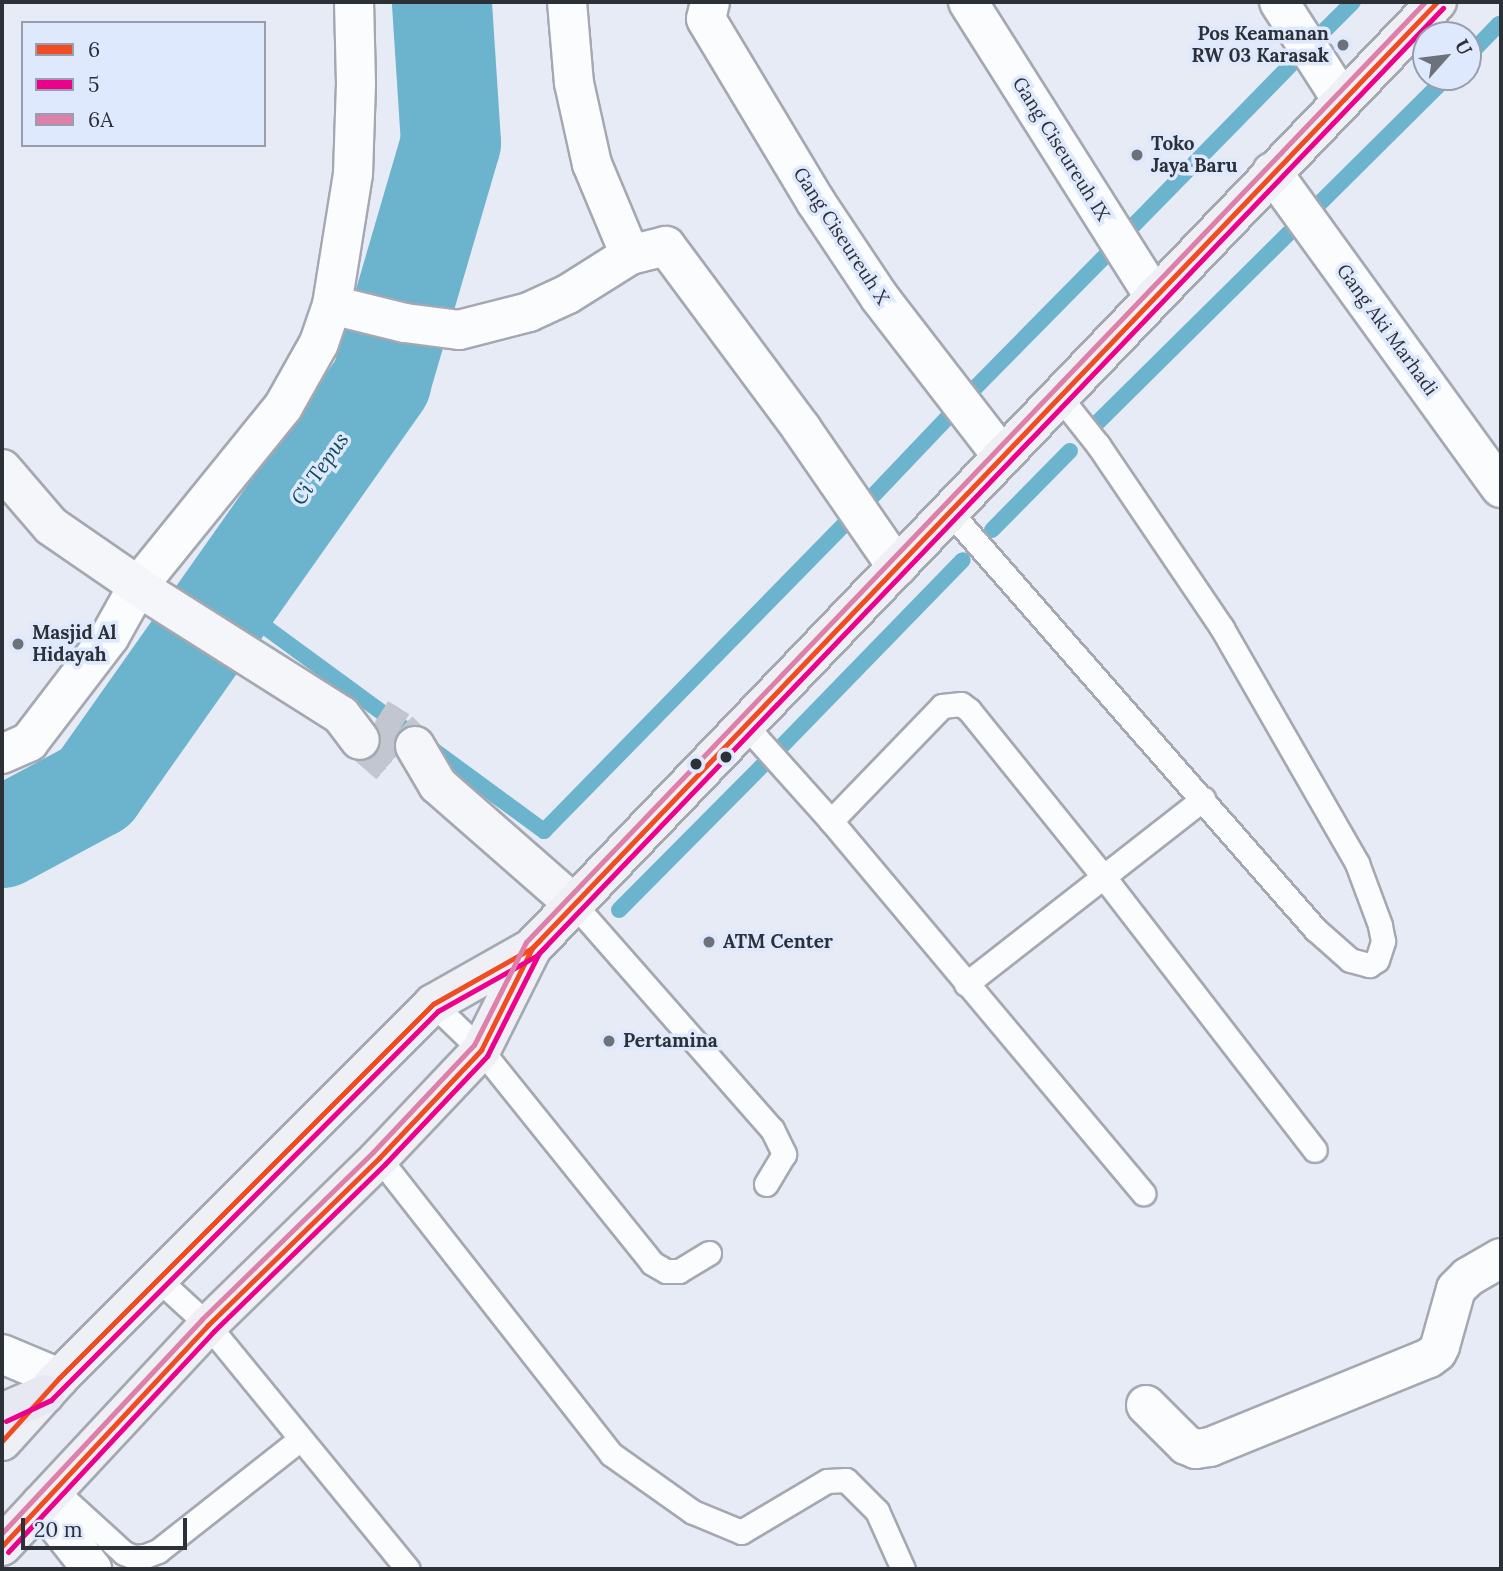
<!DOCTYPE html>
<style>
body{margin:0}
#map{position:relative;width:1503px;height:1571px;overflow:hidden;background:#e6ebf6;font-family:Lora,serif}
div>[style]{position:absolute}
.stream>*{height:16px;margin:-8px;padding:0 8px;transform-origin:8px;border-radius:8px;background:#6cb3cd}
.river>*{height:100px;margin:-50px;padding:0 50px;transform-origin:50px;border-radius:50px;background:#6cb3cd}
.secondary-tunnel>*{height:38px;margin-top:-19px;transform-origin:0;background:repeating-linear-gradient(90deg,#c1c6d0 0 38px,transparent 0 57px)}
.roads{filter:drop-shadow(2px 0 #a5a8b1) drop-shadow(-2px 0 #a5a8b1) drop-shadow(0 2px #a5a8b1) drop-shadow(0 -2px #a5a8b1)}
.lane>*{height:23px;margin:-11.5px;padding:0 11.5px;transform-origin:11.5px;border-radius:11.5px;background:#fbfcfe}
.street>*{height:38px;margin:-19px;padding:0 19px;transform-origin:19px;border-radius:19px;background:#fbfcfe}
.secondary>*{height:38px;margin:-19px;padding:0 19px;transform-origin:19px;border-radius:19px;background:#f5f6f9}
.primary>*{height:38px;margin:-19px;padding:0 19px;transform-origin:19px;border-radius:19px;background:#eff0f6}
.highway>*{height:38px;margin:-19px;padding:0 19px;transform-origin:19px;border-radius:19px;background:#e7e8f1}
.bus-1>*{height:5px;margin:-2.5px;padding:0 2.5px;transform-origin:2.5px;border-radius:2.5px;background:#f04b23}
.bus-2>*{height:5px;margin:-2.5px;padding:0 2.5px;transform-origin:2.5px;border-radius:2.5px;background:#ec008c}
.bus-3>*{height:5px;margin:-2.5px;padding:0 2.5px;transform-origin:2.5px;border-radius:2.5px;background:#de7faa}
.dots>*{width:19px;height:19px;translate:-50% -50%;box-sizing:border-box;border:4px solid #dfe9fd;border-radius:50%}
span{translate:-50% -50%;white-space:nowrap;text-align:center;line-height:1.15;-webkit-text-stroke:7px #dfe9fd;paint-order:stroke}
.poi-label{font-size:19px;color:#2c3037;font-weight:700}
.right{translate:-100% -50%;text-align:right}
.left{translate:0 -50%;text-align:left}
.street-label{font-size:19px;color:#2c3037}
.water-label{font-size:21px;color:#0f4859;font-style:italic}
.frame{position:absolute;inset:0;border:4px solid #2c3037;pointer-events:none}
.legend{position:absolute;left:21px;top:21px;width:245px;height:126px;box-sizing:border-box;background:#dfe9fd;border:2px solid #979fae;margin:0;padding:9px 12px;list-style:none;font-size:21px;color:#2c3037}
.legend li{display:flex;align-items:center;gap:14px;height:35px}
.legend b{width:35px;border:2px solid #979fae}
.north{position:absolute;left:1412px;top:21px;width:70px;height:70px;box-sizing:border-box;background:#dfe9fd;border:2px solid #979fae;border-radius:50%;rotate:62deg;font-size:19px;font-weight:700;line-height:28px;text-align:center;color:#2c3037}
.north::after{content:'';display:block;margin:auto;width:24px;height:32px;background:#6d717a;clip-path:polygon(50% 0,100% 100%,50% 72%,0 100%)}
.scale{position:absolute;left:21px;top:1518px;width:166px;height:32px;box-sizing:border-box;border:4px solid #2c3037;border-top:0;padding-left:9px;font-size:21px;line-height:24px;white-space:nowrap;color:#2c3037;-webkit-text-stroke:5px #dfe9fd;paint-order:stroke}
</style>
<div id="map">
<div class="stream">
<div style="left:1321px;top:34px;width:45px;rotate:-45deg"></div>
<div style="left:1468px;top:56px;width:45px;rotate:-45.9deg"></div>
<div style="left:1318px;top:205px;width:182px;rotate:-44.8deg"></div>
<div style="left:1128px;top:231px;width:253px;rotate:-45.6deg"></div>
<div style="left:975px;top:388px;width:191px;rotate:-45.4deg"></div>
<div style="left:1098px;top:422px;width:269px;rotate:-44.7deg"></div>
<div style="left:869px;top:500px;width:119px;rotate:-46.4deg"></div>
<div style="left:992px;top:530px;width:111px;rotate:-45.4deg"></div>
<div style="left:227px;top:599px;width:393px;rotate:36.2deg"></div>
<div style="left:544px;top:831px;width:433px;rotate:-45.6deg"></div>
<div style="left:780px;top:748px;width:262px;rotate:-45.8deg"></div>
<div style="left:619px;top:910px;width:203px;rotate:-45.2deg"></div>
</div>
<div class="river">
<div style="left:2px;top:838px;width:106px;rotate:-28.3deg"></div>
<div style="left:95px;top:788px;width:497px;rotate:-54.8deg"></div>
<div style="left:381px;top:382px;width:249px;rotate:-73.7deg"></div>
<div style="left:451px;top:143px;width:141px;rotate:-93.7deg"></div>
</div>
<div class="secondary-tunnel">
<div style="left:378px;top:717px;width:25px;rotate:32deg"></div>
<div style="left:399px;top:730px;width:23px;rotate:45deg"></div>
<div style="left:360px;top:740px;width:48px;rotate:40.7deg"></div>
</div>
<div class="roads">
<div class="lane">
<div style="left:949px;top:511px;width:556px;rotate:48.79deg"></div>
<div style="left:1315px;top:929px;width:47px;rotate:41.5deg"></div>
<div style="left:1350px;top:960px;width:20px;rotate:15deg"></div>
<div style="left:1369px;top:965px;width:9px;rotate:-32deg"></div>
<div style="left:1377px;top:960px;width:20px;rotate:-72deg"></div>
<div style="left:1383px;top:941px;width:16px;rotate:-101deg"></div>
<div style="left:1380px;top:925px;width:66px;rotate:-110.4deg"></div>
<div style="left:1357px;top:863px;width:271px;rotate:-119.9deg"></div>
<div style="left:1222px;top:628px;width:221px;rotate:-124.1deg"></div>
<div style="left:1098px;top:445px;width:63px;rotate:-128.5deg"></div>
<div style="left:745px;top:725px;width:129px;rotate:48.1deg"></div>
<div style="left:831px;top:821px;width:486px;rotate:50deg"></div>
<div style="left:831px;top:821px;width:160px;rotate:-46deg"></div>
<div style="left:942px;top:706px;width:19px;rotate:-6deg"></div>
<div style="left:961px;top:704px;width:10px;rotate:37deg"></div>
<div style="left:969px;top:710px;width:213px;rotate:51.1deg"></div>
<div style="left:1103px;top:876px;width:346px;rotate:52.3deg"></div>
<div style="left:574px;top:904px;width:300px;rotate:48.7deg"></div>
<div style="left:772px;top:1129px;width:28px;rotate:64deg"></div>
<div style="left:784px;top:1154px;width:35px;rotate:121deg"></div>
<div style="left:966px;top:984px;width:301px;rotate:-38deg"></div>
<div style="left:433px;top:1004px;width:66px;rotate:43.8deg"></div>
<div style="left:481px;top:1050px;width:273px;rotate:51.2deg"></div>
<div style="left:652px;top:1263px;width:16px;rotate:30deg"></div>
<div style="left:666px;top:1271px;width:13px"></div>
<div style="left:679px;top:1271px;width:35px;rotate:-31deg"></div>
<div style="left:379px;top:1158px;width:376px;rotate:51.9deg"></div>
<div style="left:611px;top:1454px;width:100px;rotate:35.3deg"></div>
<div style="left:693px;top:1512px;width:52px;rotate:22.6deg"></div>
<div style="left:741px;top:1532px;width:100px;rotate:-30.7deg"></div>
<div style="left:827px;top:1481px;width:19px;rotate:-3deg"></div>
<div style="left:846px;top:1480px;width:44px;rotate:45deg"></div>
<div style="left:877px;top:1511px;width:64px;rotate:65.9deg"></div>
<div style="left:159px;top:1280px;width:67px;rotate:42.6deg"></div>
<div style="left:208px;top:1325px;width:315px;rotate:50.7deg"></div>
<div style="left:56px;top:1491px;width:92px;rotate:42.4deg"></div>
<div style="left:124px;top:1553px;width:11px;rotate:22deg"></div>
<div style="left:134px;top:1557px;width:11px;rotate:-5deg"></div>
<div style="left:145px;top:1556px;width:14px;rotate:-21deg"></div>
<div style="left:158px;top:1551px;width:179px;rotate:-38.2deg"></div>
</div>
<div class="street">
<div style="left:567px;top:2px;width:81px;rotate:85.1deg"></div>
<div style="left:574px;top:83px;width:83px;rotate:77.5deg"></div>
<div style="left:592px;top:164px;width:99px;rotate:67.3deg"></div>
<div style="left:710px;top:2px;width:17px;rotate:103deg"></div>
<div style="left:706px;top:19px;width:214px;rotate:59deg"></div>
<div style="left:816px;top:202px;width:115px;rotate:56.3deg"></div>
<div style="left:880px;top:298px;width:200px;rotate:52.3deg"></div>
<div style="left:968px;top:2px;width:348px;rotate:57.7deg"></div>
<div style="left:1279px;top:2px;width:117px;rotate:57.3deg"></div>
<div style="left:1272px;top:172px;width:390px;rotate:54.1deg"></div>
<div style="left:332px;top:305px;width:75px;rotate:13.9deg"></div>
<div style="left:405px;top:323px;width:54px;rotate:7.4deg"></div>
<div style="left:459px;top:330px;width:72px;rotate:-14.4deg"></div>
<div style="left:529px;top:312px;width:43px;rotate:-24.8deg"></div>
<div style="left:568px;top:294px;width:73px;rotate:-32.2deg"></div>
<div style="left:630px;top:255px;width:37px;rotate:-14deg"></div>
<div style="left:666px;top:246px;width:227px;rotate:53.4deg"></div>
<div style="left:801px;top:428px;width:169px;rotate:55.4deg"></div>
<div style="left:2px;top:754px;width:30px;rotate:-24deg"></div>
<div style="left:29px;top:742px;width:133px;rotate:-52.6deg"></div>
<div style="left:110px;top:636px;width:57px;rotate:-60.8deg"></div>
<div style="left:138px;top:586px;width:230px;rotate:-51deg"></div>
<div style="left:283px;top:407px;width:73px;rotate:-60.6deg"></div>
<div style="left:319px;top:343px;width:40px;rotate:-71.1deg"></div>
<div style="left:332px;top:305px;width:133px;rotate:-80.9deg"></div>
<div style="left:353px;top:174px;width:91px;rotate:-88.1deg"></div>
<div style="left:356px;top:83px;width:81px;rotate:-91.4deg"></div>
<div style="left:2px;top:1354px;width:62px;rotate:22.8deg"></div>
<div style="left:1146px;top:1405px;width:57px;rotate:45deg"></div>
<div style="left:1186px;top:1445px;width:11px;rotate:22deg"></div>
<div style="left:1196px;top:1449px;width:14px;rotate:-8deg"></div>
<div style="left:1210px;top:1447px;width:236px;rotate:-22.1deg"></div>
<div style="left:1429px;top:1358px;width:10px;rotate:-37deg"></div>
<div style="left:1437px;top:1352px;width:7px;rotate:-63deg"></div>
<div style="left:1440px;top:1346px;width:59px;rotate:-74.3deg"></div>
<div style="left:1456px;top:1289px;width:17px;rotate:-45deg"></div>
<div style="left:1468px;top:1277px;width:38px;rotate:-30deg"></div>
<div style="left:41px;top:1504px;width:83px;rotate:51.9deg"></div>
</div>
<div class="secondary">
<div style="left:2px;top:469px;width:75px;rotate:49.3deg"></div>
<div style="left:51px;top:526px;width:121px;rotate:34.6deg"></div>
<div style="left:151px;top:595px;width:225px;rotate:32.3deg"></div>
<div style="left:341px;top:715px;width:31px;rotate:53deg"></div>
<div style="left:415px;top:746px;width:45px;rotate:59.5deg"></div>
<div style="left:438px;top:785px;width:181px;rotate:41.2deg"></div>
</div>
<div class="primary">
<div style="left:2px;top:1441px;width:85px;rotate:-47.9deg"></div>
<div style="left:59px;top:1378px;width:529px;rotate:-45deg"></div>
<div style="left:433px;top:1004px;width:114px;rotate:-29.5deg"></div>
<div style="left:532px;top:948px;width:1309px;rotate:-46.27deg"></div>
<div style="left:2px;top:1546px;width:302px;rotate:-47deg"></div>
<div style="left:208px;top:1325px;width:239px;rotate:-44.3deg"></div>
<div style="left:379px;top:1158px;width:149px;rotate:-46.6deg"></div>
<div style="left:481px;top:1050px;width:114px;rotate:-63.4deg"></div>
</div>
<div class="highway">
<div style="left:2px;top:1413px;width:47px;rotate:-23.8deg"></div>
</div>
</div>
<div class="bus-1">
<div style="left:2px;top:1441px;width:85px;rotate:-47.9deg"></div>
<div style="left:59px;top:1378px;width:529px;rotate:-45deg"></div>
<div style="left:433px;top:1004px;width:114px;rotate:-29.5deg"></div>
<div style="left:532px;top:948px;width:11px;rotate:-45deg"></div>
<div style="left:2px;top:1546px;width:302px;rotate:-47deg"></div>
<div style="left:208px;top:1325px;width:239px;rotate:-44.3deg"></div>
<div style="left:379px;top:1158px;width:149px;rotate:-46.6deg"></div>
<div style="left:481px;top:1050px;width:114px;rotate:-63.4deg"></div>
<div style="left:532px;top:948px;width:1309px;rotate:-46.27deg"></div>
</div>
<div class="bus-2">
<div style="left:6px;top:1421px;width:50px;rotate:-25deg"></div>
<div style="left:51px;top:1400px;width:549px;rotate:-45.15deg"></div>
<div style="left:438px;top:1011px;width:112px;rotate:-29.3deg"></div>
<div style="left:536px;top:956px;width:14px;rotate:-45deg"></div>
<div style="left:8px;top:1552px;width:302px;rotate:-47deg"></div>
<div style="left:214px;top:1331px;width:239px;rotate:-44.3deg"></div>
<div style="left:385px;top:1164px;width:149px;rotate:-46.6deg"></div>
<div style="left:487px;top:1056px;width:115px;rotate:-63.2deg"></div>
<div style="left:539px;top:953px;width:1308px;rotate:-46.27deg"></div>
</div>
<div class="bus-3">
<div style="left:2px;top:1533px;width:293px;rotate:-46.9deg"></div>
<div style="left:202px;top:1319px;width:239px;rotate:-44.3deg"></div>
<div style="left:373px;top:1152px;width:147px;rotate:-46.7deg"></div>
<div style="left:474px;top:1045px;width:115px;rotate:-63.2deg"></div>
<div style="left:526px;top:942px;width:1301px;rotate:-46.28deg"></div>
</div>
<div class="dots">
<div style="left:1343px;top:45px;background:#6d717a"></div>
<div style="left:1137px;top:155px;background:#6d717a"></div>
<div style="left:18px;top:644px;background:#6d717a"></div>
<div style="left:726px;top:757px;background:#2c3037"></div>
<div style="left:696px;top:764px;background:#2c3037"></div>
<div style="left:709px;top:942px;background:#6d717a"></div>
<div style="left:609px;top:1041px;background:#6d717a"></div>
</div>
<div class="poi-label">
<span class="right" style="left:1329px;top:45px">Pos Keamanan<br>RW 03 Karasak</span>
<span class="left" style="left:1151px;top:155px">Toko<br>Jaya Baru</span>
<span class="left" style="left:32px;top:644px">Masjid Al<br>Hidayah</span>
<span class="left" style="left:723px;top:942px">ATM Center</span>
<span class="left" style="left:623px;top:1041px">Pertamina</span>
</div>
<div class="street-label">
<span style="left:1061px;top:149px;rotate:58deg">Gang Ciseureuh IX</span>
<span style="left:841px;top:236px;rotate:57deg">Gang Ciseureuh X</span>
<span style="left:1387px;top:330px;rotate:54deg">Gang Aki Marhadi</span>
</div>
<div class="water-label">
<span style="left:320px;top:469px;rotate:-55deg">Ci Tepus</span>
</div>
<div class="frame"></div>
<ul class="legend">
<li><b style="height:9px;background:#f04b23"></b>6</li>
<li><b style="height:9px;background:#ec008c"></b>5</li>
<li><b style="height:9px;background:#de7faa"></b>6A</li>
</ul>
<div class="north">U</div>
<div class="scale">20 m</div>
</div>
